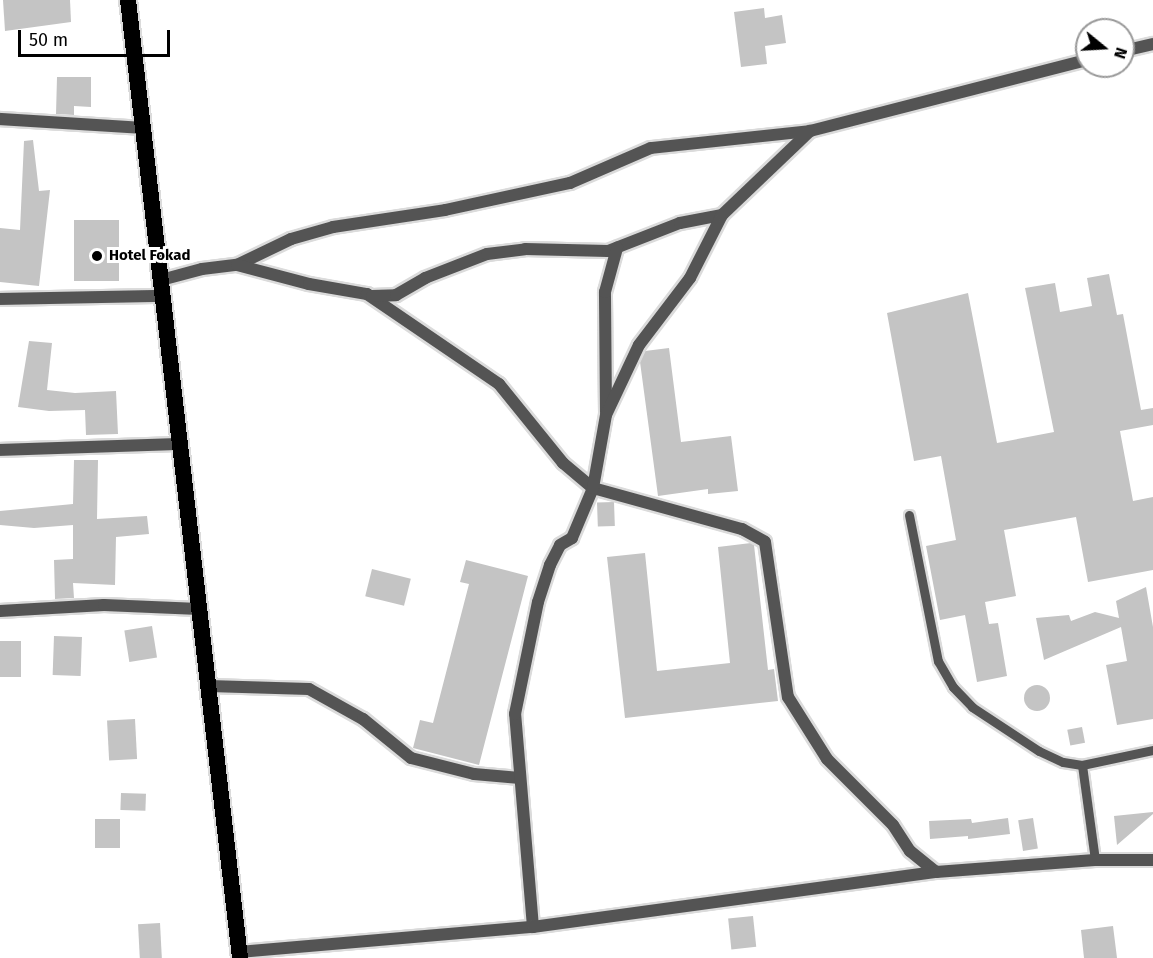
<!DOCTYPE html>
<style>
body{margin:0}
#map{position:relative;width:1153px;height:958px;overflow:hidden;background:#fff;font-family:"Fira Sans",sans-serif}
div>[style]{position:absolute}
.building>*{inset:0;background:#c4c4c4;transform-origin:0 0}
.round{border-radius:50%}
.roads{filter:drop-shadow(2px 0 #dbdbdb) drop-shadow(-2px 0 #dbdbdb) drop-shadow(0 2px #dbdbdb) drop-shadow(0 -2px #dbdbdb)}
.service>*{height:9px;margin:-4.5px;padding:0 4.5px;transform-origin:4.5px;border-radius:4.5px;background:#545454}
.minor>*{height:12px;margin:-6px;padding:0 6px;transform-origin:6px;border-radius:6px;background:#545454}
.trunk>*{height:16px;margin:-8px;padding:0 8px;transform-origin:8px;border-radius:8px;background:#000}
.dots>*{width:16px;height:16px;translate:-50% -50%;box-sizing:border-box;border:3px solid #fff;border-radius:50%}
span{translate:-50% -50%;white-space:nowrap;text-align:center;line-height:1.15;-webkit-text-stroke:6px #fff;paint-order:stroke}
.poi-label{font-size:15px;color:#000;font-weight:700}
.left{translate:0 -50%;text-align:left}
.north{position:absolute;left:1075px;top:18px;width:60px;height:60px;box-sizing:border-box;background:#fff;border:2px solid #999;border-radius:50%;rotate:108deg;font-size:16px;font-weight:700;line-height:24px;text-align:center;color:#000}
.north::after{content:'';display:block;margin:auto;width:21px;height:27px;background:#000;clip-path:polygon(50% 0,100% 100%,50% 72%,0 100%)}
.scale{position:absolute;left:18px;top:30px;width:152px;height:27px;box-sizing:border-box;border:3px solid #000;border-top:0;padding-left:8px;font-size:18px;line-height:21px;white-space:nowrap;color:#000;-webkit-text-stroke:4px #fff;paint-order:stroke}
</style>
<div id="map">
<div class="building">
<div style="clip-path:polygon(3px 0,70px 0,71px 22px,5px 31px)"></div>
<div style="clip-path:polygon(764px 8px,765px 18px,782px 15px,786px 43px,765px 46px,767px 64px,741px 67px,734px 12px)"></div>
<div style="clip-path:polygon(57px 77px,91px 77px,91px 107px,74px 106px,74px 115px,56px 114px)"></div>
<div style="clip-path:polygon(33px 140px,39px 191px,50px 190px,39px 286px,0 282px,0 228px,20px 230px,24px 141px)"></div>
<div style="left:74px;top:220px;width:45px;height:61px"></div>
<div style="clip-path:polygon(1109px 274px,1117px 315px,1123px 314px,1141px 410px,1153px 408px,1153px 425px,1120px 431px,1133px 501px,1153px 497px,1153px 570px,1088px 582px,1076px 517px,1004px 530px,1016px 596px,985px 602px,989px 624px,998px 623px,1007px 676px,977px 682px,965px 615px,940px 620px,926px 546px,956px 540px,941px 456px,914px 461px,887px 313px,968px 293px,997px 443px,1054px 432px,1025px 288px,1055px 283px,1060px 312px,1092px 306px,1087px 278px)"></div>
<div style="clip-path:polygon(29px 341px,52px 343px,47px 390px,75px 393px,116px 391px,118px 434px,86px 435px,85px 410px,49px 411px,18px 407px)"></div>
<div style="clip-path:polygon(669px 348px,681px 442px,731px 436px,738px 491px,708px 494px,708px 489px,658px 496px,640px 362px,645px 351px)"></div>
<div style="clip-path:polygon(74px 460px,98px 460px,97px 519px,147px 516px,149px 534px,116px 537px,115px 585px,73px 583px,74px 598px,55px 599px,54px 560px,73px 559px,73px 525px,34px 528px,0 525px,0 511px,73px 504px)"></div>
<div style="left:614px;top:502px;width:24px;height:17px;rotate:88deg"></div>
<div style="clip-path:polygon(751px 543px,754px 545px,768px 670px,774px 669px,778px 701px,625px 718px,607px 557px,645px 553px,657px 671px,730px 663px,718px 547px)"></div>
<div style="clip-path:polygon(466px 560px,528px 576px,479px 765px,413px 748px,420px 720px,433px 723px,469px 584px,460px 582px)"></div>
<div style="left:372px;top:569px;width:40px;height:28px;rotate:14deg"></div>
<div style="clip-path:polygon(1146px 587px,1153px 627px,1153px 719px,1117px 725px,1106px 665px,1127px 661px,1121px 627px,1044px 660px,1036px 618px,1069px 615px,1071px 621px,1095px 612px,1119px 618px,1116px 601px)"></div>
<div style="left:152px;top:626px;width:32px;height:28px;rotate:81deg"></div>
<div style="left:54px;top:636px;width:28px;height:39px;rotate:2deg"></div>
<div style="left:0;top:641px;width:21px;height:36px"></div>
<div class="round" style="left:1024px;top:685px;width:26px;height:26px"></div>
<div style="left:135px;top:719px;width:40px;height:28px;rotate:87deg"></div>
<div style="left:1082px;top:727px;width:16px;height:15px;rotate:79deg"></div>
<div style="left:121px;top:793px;width:25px;height:17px;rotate:2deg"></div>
<div style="clip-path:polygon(1153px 812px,1153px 814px,1117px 845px,1114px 816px)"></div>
<div style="clip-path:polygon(1008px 818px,1010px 834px,968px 839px,968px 836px,930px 839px,929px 821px,971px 819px,972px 823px)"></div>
<div style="left:1033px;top:818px;width:31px;height:15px;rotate:81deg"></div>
<div style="left:95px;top:819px;width:25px;height:29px"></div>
<div style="left:753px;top:916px;width:31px;height:25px;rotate:84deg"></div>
<div style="left:160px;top:923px;width:35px;height:22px;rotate:87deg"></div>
<div style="clip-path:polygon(1113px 926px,1117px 958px,1084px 958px,1081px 930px)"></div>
</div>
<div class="roads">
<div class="service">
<div style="left:909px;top:515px;width:149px;rotate:78.8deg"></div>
<div style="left:938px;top:661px;width:30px;rotate:60deg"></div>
<div style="left:953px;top:687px;width:28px;rotate:46deg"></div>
<div style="left:972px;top:707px;width:80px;rotate:33.3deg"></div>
<div style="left:1039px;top:751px;width:26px;rotate:25deg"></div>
<div style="left:1063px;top:762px;width:19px;rotate:9deg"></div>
<div style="left:1082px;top:765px;width:73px;rotate:-11.9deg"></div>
<div style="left:1082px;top:765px;width:96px;rotate:82.2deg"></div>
</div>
<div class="minor">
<div style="left:1123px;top:51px;width:31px;rotate:-13deg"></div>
<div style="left:0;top:119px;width:142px;rotate:3.6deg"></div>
<div style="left:237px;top:265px;width:60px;rotate:-25.7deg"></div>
<div style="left:291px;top:239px;width:44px;rotate:-15.9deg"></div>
<div style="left:333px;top:227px;width:113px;rotate:-8.6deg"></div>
<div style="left:445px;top:210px;width:128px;rotate:-12.2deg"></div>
<div style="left:570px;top:183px;width:88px;rotate:-23.4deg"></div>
<div style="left:651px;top:148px;width:160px;rotate:-6.1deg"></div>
<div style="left:810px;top:131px;width:286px;rotate:-14.4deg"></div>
<div style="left:161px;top:280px;width:42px;rotate:-15deg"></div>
<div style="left:202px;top:269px;width:35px;rotate:-7deg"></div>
<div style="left:237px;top:265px;width:74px;rotate:14.8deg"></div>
<div style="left:309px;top:284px;width:59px;rotate:9.8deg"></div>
<div style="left:367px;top:294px;width:160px;rotate:34.3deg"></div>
<div style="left:499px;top:384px;width:102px;rotate:51deg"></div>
<div style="left:563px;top:463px;width:39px;rotate:40deg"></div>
<div style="left:593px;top:488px;width:155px;rotate:15.4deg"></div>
<div style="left:742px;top:529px;width:26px;rotate:29deg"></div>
<div style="left:765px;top:542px;width:157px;rotate:81.6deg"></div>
<div style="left:788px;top:697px;width:73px;rotate:57.8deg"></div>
<div style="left:827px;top:759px;width:93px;rotate:45deg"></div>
<div style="left:893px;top:825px;width:31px;rotate:57deg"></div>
<div style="left:910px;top:851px;width:33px;rotate:39deg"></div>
<div style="left:372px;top:296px;width:24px;rotate:-2deg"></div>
<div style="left:396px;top:295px;width:34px;rotate:-30deg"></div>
<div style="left:425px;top:278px;width:66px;rotate:-21.2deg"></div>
<div style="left:487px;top:254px;width:38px;rotate:-7deg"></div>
<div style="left:525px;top:249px;width:83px;rotate:1.4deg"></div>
<div style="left:608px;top:251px;width:77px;rotate:-21.3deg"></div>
<div style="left:680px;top:223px;width:43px;rotate:-10.8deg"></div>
<div style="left:0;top:299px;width:161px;rotate:-1.1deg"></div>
<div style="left:606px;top:412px;width:120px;rotate:-90.5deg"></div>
<div style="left:605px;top:292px;width:46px;rotate:-74.7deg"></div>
<div style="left:0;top:450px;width:179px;rotate:-1.9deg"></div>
<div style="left:0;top:611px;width:104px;rotate:-3.3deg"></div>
<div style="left:104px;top:605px;width:95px;rotate:2.4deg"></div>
<div style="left:209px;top:686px;width:100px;rotate:1.7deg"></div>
<div style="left:309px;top:689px;width:62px;rotate:29.1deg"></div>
<div style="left:363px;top:719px;width:62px;rotate:39.1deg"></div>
<div style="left:411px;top:758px;width:65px;rotate:14.3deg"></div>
<div style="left:474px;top:774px;width:46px;rotate:5deg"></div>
<div style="left:533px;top:927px;width:214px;rotate:-94.8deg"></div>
<div style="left:515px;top:714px;width:114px;rotate:-78.4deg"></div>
<div style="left:538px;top:602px;width:39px;rotate:-72deg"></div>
<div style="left:550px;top:565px;width:22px;rotate:-63deg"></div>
<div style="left:560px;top:545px;width:14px;rotate:-30deg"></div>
<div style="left:572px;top:538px;width:54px;rotate:-67.2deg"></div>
<div style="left:593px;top:488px;width:74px;rotate:-79.9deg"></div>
<div style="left:606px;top:415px;width:77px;rotate:-64.8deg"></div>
<div style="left:639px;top:345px;width:84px;rotate:-52.7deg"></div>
<div style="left:690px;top:278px;width:71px;rotate:-63.1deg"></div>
<div style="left:722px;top:215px;width:122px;rotate:-43.7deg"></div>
<div style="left:239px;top:952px;width:295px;rotate:-4.9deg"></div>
<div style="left:533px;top:927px;width:407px;rotate:-7.8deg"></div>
<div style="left:936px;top:872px;width:159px;rotate:-4.3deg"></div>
<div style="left:1095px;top:860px;width:58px"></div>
</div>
<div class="trunk">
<div style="left:128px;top:0;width:965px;rotate:83.33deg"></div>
</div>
</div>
<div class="dots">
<div style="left:97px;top:256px;background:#000"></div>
</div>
<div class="poi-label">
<span class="left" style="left:109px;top:256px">Hotel Fokad</span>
</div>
<div class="north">N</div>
<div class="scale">50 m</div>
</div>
